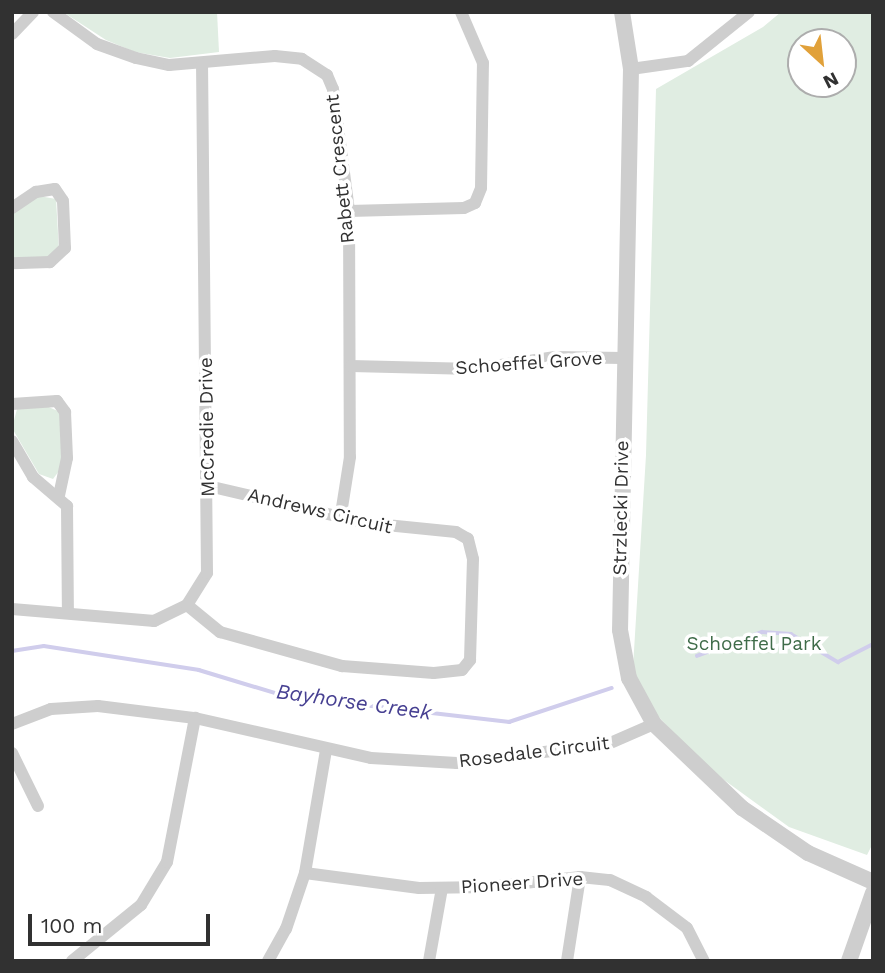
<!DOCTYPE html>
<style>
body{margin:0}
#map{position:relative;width:885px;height:973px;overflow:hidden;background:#fff;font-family:"Work Sans",sans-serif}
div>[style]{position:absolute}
.green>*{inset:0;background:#e0ede2}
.stream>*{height:3.5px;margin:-1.75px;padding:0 1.75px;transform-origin:1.75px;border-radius:1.75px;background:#d0cdec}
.minor>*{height:12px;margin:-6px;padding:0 6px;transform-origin:6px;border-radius:6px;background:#cecece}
.tertiary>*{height:16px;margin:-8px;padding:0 8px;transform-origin:8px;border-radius:8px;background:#cecece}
span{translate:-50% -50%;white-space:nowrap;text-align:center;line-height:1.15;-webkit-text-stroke:7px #fff;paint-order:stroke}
.street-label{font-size:19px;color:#313131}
.park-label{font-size:19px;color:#3f6c49}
.water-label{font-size:21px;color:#474092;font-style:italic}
.frame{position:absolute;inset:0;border:14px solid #313131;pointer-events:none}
.north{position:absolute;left:787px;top:28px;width:70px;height:70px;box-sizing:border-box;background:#fff;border:2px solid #adadad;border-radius:50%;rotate:153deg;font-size:19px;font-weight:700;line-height:28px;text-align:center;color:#313131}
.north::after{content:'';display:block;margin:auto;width:24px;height:32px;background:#e1a13a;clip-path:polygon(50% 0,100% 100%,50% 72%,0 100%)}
.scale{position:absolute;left:28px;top:914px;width:182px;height:32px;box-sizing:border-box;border:4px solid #313131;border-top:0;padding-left:9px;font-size:21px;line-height:24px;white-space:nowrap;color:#313131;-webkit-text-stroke:5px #fff;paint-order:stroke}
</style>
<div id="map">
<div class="green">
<div style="clip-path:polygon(63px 12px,217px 12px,219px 52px,170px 58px,135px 52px,106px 40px)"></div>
<div style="clip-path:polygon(evenodd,781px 12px,873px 12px,873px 843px,867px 855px,789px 827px,709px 769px,649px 707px,633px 667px,646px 455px,656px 89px,763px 27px,781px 12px,801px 42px,843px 42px,843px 84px,801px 84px,801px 42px)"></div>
<div style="clip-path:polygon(39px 196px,56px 199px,59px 251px,53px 257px,12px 259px,12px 214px)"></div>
<div style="clip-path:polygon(44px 405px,60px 412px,62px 467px,53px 479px,39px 474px,12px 428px,17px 409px)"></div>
</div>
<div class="stream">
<div style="left:12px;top:651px;width:32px;rotate:-9deg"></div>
<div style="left:44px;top:646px;width:157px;rotate:8.8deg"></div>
<div style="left:199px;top:670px;width:90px;rotate:16.8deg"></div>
<div style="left:285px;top:696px;width:226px;rotate:6.6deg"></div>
<div style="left:509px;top:722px;width:108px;rotate:-18.3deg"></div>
<div style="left:697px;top:656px;width:69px;rotate:-20.3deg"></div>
<div style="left:762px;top:632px;width:29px;rotate:4deg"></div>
<div style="left:791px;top:634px;width:55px;rotate:30.8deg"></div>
<div style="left:838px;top:662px;width:39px;rotate:-27deg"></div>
</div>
<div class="minor">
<div style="left:53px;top:12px;width:54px;rotate:36deg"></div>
<div style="left:97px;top:44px;width:41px;rotate:19.7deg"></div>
<div style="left:136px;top:58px;width:34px;rotate:12deg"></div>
<div style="left:169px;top:65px;width:106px;rotate:-4.9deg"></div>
<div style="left:275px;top:56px;width:27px;rotate:6deg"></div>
<div style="left:302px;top:59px;width:30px;rotate:33deg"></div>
<div style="left:327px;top:75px;width:15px;rotate:67deg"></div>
<div style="left:333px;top:89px;width:123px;rotate:82.5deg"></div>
<div style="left:349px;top:211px;width:246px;rotate:89.8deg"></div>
<div style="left:350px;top:457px;width:58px;rotate:99deg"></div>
<div style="left:12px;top:34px;width:30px;rotate:-46deg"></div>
<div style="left:631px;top:69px;width:58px;rotate:-8deg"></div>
<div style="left:688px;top:61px;width:78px;rotate:-38.8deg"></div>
<div style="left:12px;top:208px;width:29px;rotate:-34deg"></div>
<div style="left:36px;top:192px;width:19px;rotate:-9deg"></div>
<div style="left:55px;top:189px;width:14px;rotate:56deg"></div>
<div style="left:63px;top:201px;width:47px;rotate:87.6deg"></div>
<div style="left:65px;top:248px;width:21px;rotate:137deg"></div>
<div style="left:50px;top:262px;width:38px;rotate:178deg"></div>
<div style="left:349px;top:211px;width:115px;rotate:-1.5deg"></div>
<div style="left:464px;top:208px;width:12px;rotate:-24deg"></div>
<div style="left:475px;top:203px;width:16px;rotate:-68deg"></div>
<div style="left:481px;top:188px;width:125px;rotate:-89.1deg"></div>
<div style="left:483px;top:63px;width:56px;rotate:-113.3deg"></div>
<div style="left:351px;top:366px;width:123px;rotate:1.4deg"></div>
<div style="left:474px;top:369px;width:82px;rotate:-8.4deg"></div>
<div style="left:555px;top:357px;width:68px;rotate:0.8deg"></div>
<div style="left:12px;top:404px;width:45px;rotate:-3.8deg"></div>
<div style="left:57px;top:401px;width:14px;rotate:54deg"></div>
<div style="left:65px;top:412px;width:46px;rotate:87.5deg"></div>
<div style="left:67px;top:458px;width:40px;rotate:102deg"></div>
<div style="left:12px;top:441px;width:42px;rotate:59.7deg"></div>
<div style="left:33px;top:477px;width:45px;rotate:40.5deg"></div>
<div style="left:67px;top:506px;width:107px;rotate:89.5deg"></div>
<div style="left:187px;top:605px;width:43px;rotate:39.3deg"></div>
<div style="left:220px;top:632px;width:127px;rotate:15.6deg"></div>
<div style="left:342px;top:666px;width:92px;rotate:4.4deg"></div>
<div style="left:434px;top:673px;width:28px;rotate:-6deg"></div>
<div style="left:462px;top:670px;width:13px;rotate:-51deg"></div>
<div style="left:470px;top:660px;width:101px;rotate:-88.3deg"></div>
<div style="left:473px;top:559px;width:21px;rotate:-104deg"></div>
<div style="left:468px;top:539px;width:14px;rotate:-150deg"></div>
<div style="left:456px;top:532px;width:90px;rotate:-174.3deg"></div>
<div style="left:366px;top:523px;width:162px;rotate:-166.8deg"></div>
<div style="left:12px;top:609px;width:143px;rotate:4.8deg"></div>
<div style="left:154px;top:621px;width:37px;rotate:-26deg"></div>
<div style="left:187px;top:605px;width:38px;rotate:-58deg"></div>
<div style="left:207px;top:573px;width:509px;rotate:-90.56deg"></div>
<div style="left:12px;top:724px;width:42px;rotate:-21deg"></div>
<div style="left:51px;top:709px;width:47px;rotate:-3.7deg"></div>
<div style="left:98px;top:706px;width:98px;rotate:7.1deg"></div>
<div style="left:195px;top:718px;width:180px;rotate:12.8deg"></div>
<div style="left:371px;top:758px;width:86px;rotate:3.3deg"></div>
<div style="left:457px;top:763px;width:152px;rotate:-7.2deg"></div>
<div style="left:608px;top:744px;width:50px;rotate:-23.5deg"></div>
<div style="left:12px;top:753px;width:59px;rotate:63.9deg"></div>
<div style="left:305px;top:873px;width:115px;rotate:7.5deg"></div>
<div style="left:419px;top:888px;width:68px;rotate:-0.8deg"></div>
<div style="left:487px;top:887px;width:94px;rotate:-6.1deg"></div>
<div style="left:580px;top:877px;width:30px;rotate:6deg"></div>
<div style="left:610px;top:880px;width:40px;rotate:25deg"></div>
<div style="left:646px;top:897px;width:51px;rotate:37.1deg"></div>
<div style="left:687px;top:928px;width:37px;rotate:63deg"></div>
<div style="left:72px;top:961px;width:89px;rotate:-39.1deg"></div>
<div style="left:141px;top:905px;width:50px;rotate:-58.8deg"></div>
<div style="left:167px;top:862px;width:147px;rotate:-79deg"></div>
<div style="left:268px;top:961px;width:37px;rotate:-61deg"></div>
<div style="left:286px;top:929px;width:59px;rotate:-71.3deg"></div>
<div style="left:305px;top:873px;width:125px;rotate:-80.3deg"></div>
<div style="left:429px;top:961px;width:74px;rotate:-79.9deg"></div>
<div style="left:567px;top:961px;width:85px;rotate:-81.2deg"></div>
</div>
<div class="tertiary">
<div style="left:622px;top:12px;width:58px;rotate:81deg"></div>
<div style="left:631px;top:69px;width:561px;rotate:91.12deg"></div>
<div style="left:620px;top:630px;width:49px;rotate:79.4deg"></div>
<div style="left:629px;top:678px;width:52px;rotate:61.5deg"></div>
<div style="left:654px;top:724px;width:122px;rotate:43.7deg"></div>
<div style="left:742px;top:808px;width:80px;rotate:34.3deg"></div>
<div style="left:808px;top:853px;width:71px;rotate:24deg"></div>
<div style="left:849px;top:961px;width:72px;rotate:-70.6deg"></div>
</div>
<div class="street-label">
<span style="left:340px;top:169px;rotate:-96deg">Rabett Crescent</span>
<span style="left:529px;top:363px;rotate:-4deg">Schoeffel Grove</span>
<span style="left:207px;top:427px;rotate:-91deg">McCredie Drive</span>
<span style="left:621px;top:508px;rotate:-89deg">Strzlecki Drive</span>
<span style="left:320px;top:511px;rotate:13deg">Andrews Circuit</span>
<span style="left:534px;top:752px;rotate:-7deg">Rosedale Circuit</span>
<span style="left:522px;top:883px;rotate:-4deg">Pioneer Drive</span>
</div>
<div class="park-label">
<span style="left:754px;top:644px">Schoeffel Park</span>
</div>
<div class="water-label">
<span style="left:354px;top:702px;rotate:8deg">Bayhorse Creek</span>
</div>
<div class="frame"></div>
<div class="north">N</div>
<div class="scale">100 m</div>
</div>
